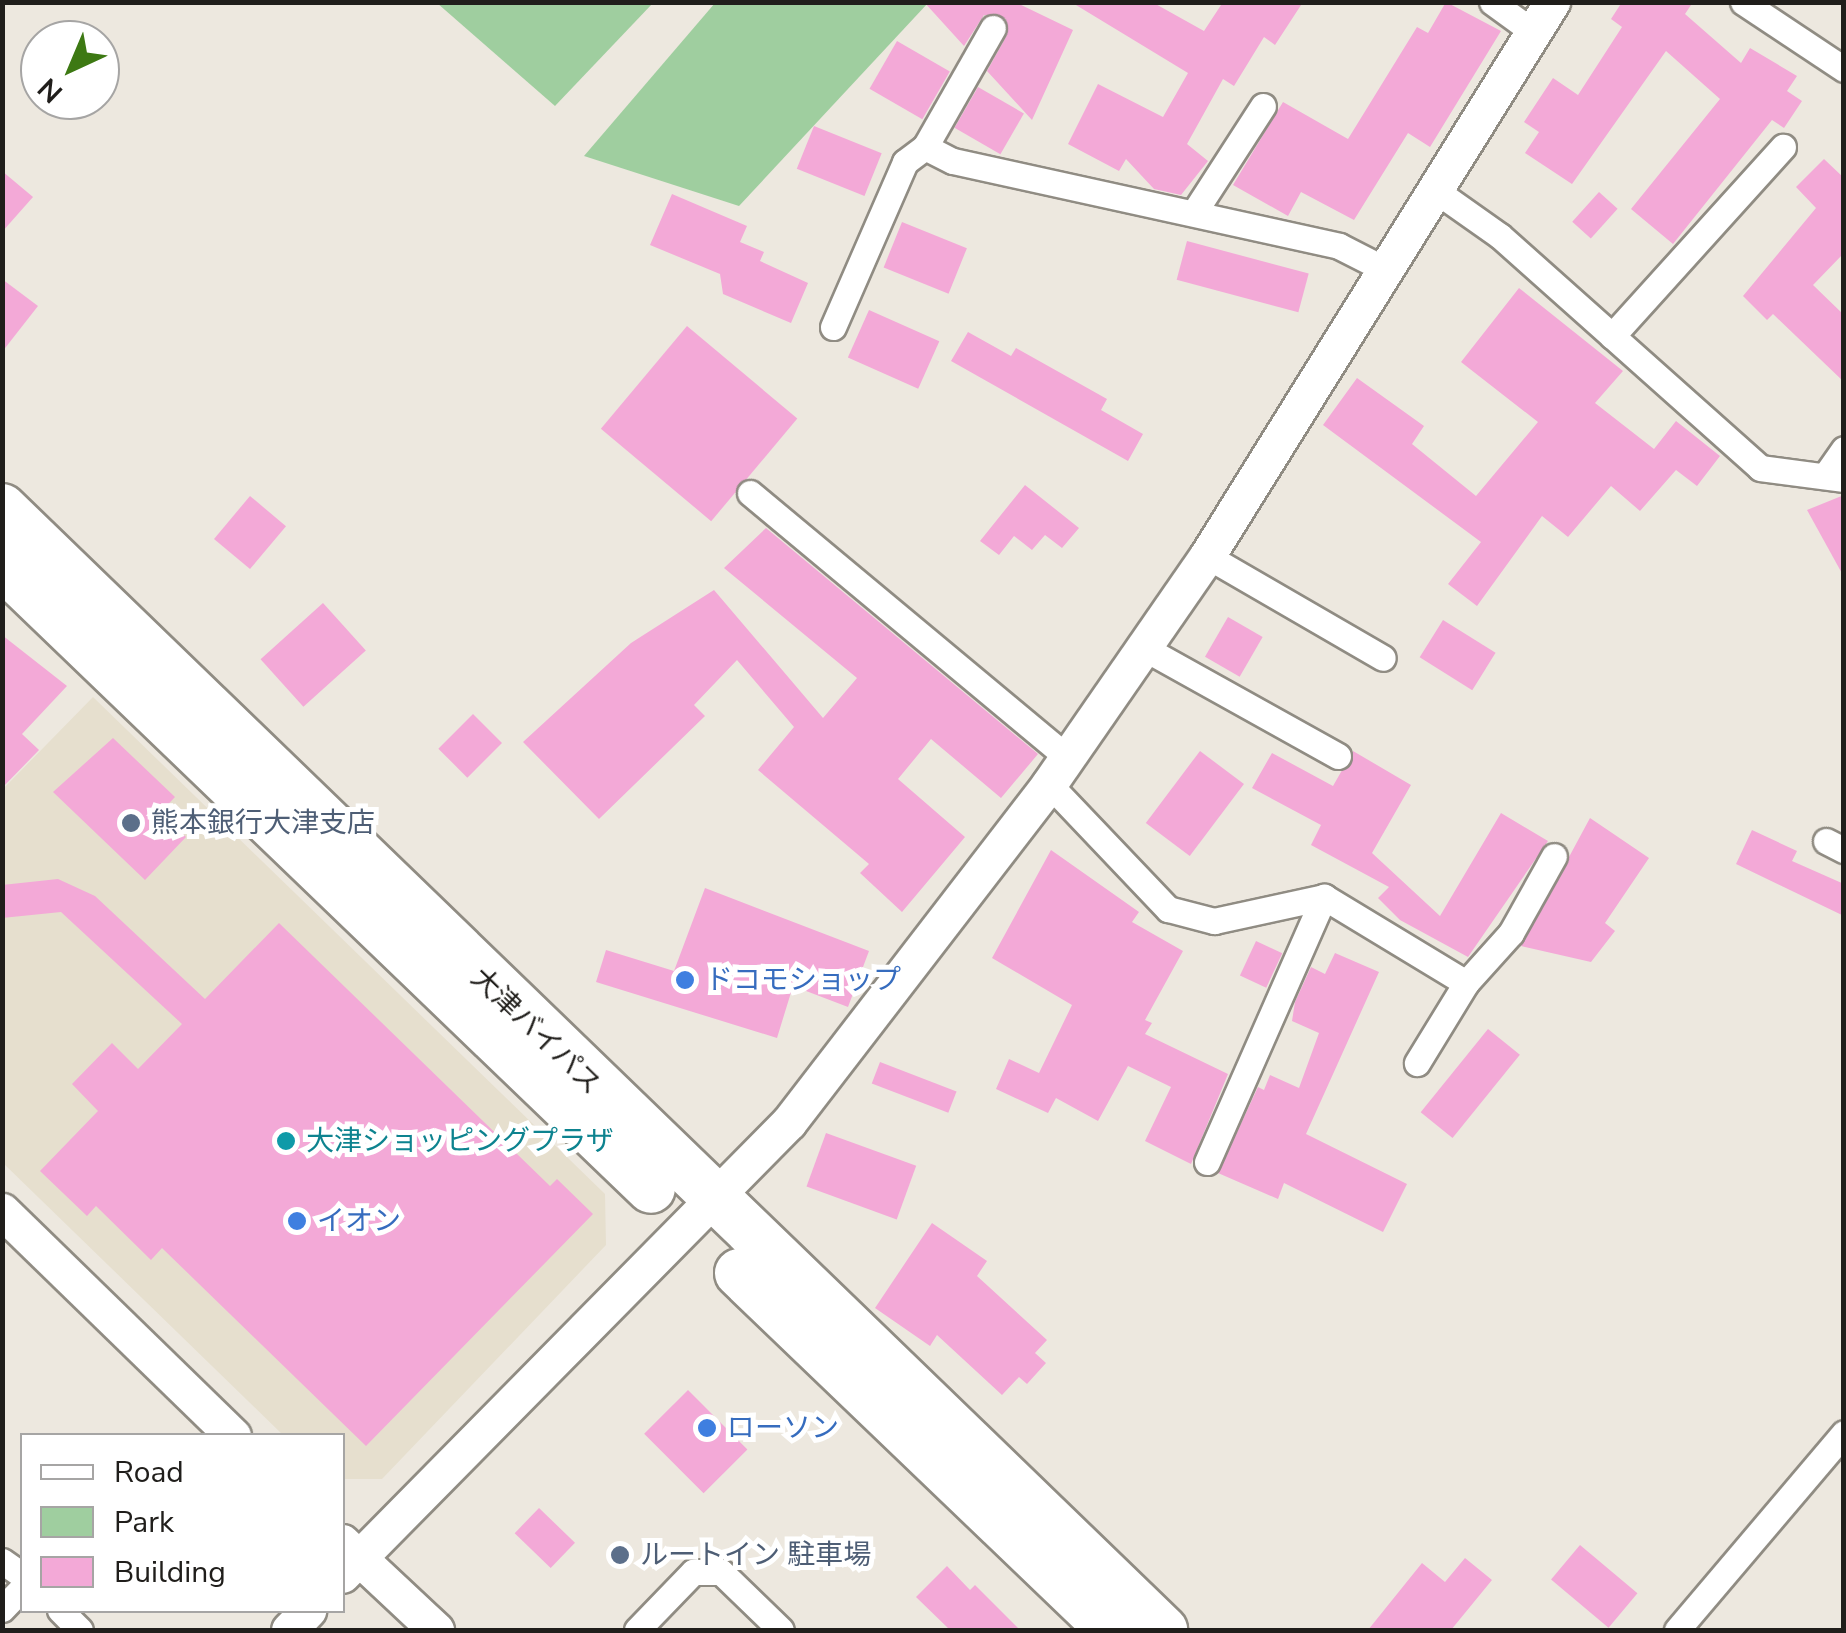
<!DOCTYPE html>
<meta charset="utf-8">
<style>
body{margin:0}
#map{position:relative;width:1846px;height:1633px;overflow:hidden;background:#ede8df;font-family:"Nunito Sans","Noto Sans JP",sans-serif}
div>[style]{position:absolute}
.built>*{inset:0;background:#e6dfce}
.green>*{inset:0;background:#9fce9f}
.building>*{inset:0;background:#f3a9d7;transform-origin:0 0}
.roads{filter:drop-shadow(2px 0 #908c83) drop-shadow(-2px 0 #908c83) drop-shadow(0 2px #908c83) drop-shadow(0 -2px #908c83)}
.street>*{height:25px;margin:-12.5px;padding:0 12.5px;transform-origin:12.5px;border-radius:12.5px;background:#fff}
.secondary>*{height:35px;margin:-17.5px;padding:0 17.5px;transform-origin:17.5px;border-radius:17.5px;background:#fff}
.highway>*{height:48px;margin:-24px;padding:0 24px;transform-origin:24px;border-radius:24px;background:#fff}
.dots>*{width:28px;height:28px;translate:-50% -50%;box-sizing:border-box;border:5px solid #fff;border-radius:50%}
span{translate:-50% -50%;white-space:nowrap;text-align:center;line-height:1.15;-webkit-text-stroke:10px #fff;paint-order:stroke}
.service-label{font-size:28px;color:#4e5e75}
.left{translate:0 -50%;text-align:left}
.shop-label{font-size:28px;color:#366cbe}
.street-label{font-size:28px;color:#201e1b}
.culture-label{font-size:28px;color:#0d838f}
.frame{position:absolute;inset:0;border:5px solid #201e1b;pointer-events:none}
.legend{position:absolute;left:20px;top:1433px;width:325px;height:180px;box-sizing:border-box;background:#fff;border:2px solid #a6a5a4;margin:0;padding:12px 18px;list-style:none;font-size:30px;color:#201e1b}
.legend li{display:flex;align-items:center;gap:20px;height:50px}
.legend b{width:50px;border:2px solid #a6a5a4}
.north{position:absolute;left:20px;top:20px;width:100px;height:100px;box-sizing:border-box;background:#fff;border:2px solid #a6a5a4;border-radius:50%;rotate:224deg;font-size:28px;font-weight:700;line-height:40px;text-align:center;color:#201e1b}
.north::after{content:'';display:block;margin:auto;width:35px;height:45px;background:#3d7913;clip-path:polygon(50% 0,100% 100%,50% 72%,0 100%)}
</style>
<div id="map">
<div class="built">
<div style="clip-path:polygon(93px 697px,605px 1194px,606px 1245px,382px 1479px,343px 1479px,342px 1436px,283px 1435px,3px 1163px,2px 790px)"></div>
</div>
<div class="green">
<div style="clip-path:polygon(437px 3px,653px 3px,555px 106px)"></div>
<div style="clip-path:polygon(715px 3px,928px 3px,739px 206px,584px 156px)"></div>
</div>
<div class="building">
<div style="clip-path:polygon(924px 2px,1015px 2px,1073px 30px,1032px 120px,987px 71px,1007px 35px,1006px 19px,984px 15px,964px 46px)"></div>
<div style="clip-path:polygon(1071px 2px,1152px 2px,1204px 31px,1223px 2px,1303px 2px,1275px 45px,1264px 37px,1234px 86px,1223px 79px,1187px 144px,1208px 161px,1181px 195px,1154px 189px,1126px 159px,1119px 171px,1068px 144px,1098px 84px,1163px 117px,1188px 73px)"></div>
<div style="clip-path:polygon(1446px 2px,1501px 31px,1430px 147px,1408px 133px,1354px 220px,1301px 192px,1288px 216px,1233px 185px,1283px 102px,1348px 139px,1417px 27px,1428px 33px)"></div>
<div style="clip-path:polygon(1622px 2px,1693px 2px,1685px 14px,1741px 63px,1750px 48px,1797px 76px,1787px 91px,1802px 101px,1784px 128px,1772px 120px,1673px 244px,1631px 209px,1720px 99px,1666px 51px,1572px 184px,1525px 153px,1539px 132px,1524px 122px,1553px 78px,1578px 95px,1622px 27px,1611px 19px)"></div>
<div style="left:897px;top:41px;width:61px;height:55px;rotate:30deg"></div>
<div style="left:978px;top:87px;width:53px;height:47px;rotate:30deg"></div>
<div style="left:814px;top:126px;width:73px;height:46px;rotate:22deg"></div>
<div style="clip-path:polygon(1824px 159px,1844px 178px,1844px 253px,1813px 285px,1844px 315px,1844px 382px,1773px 314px,1767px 320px,1743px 296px,1816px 208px,1796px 187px)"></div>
<div style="clip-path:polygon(2px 171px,33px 197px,2px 232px)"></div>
<div style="left:1599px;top:192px;width:25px;height:40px;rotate:42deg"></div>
<div style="clip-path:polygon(672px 194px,747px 226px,740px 242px,764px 252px,760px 261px,808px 283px,791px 323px,723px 294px,720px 274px,650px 245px)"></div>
<div style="left:902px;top:222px;width:70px;height:49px;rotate:22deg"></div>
<div style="left:1187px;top:241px;width:126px;height:40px;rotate:15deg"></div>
<div style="clip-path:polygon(2px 279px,38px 306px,2px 352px)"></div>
<div style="clip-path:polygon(1519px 288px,1623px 371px,1595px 403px,1654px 449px,1676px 421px,1720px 456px,1697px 486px,1676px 470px,1640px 511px,1611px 486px,1568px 537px,1542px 516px,1477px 606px,1448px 584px,1481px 542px,1323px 425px,1357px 378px,1424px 426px,1412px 444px,1476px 496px,1538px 422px,1461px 362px)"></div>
<div style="left:869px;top:310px;width:77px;height:52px;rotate:24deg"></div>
<div style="left:687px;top:326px;width:144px;height:134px;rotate:40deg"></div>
<div style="clip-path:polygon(968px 332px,1011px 356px,1016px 348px,1107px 399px,1101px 410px,1143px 434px,1128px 461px,951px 361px)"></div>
<div style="clip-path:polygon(1025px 485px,1079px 528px,1062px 548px,1045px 535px,1032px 550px,1014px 536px,999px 555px,980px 541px)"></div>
<div style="clip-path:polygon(1844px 495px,1844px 577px,1807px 510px)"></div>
<div style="left:250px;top:496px;width:47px;height:56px;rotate:40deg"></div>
<div style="clip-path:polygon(766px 528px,1038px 754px,1001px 798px,931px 739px,898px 779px,965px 837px,902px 912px,860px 873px,869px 864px,758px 770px,794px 727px,737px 660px,694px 705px,705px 716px,599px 819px,523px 742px,631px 643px,714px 590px,823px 718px,857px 678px,724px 568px)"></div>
<div style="left:323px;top:603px;width:64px;height:84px;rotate:48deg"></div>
<div style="left:1228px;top:617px;width:40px;height:46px;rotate:30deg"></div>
<div style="left:1443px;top:620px;width:62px;height:44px;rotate:32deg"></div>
<div style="clip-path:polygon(2px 635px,67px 686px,22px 734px,39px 750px,2px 788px)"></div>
<div style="left:473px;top:714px;width:41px;height:49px;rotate:45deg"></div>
<div style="clip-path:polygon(113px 738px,175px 797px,160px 813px,186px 837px,145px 880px,53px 792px)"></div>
<div style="left:1200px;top:751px;width:55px;height:90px;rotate:37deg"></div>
<div style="clip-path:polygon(1353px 751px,1411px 785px,1372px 853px,1440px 916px,1501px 813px,1548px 841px,1468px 957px,1400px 920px,1378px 898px,1389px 887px,1311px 845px,1321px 825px,1252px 788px,1272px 753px,1333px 786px)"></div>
<div style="clip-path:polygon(1590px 818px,1649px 858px,1605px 923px,1615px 931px,1591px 962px,1521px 946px)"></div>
<div style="clip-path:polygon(1752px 830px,1797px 851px,1792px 861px,1844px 884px,1844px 916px,1736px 864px)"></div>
<div style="clip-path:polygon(1051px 850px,1139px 912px,1132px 922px,1183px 951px,1145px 1020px,1152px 1023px,1145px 1034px,1228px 1074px,1191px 1164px,1145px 1141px,1171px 1087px,1128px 1066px,1098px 1121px,1056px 1098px,1048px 1113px,996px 1089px,1009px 1059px,1039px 1073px,1072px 1005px,992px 958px)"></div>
<div style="clip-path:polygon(58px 879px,95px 896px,205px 999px,279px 923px,550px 1186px,557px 1179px,593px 1214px,366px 1446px,162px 1248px,151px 1260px,96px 1206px,87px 1216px,40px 1171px,98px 1111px,72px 1084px,112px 1043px,138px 1069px,182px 1024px,61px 912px,2px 918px,2px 885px)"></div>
<div style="clip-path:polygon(705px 888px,869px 951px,848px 1007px,793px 986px,777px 1038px,596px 982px,606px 950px,674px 971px)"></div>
<div style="left:1256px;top:941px;width:29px;height:38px;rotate:25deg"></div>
<div style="clip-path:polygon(1335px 953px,1379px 972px,1306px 1134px,1407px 1184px,1383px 1232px,1284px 1183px,1278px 1199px,1218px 1173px,1258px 1087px,1264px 1090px,1270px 1075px,1299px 1088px,1319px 1033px,1292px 1021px,1295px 1002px,1311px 967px,1325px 974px)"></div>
<div style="left:1488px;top:1029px;width:41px;height:107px;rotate:39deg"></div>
<div style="left:880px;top:1062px;width:82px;height:23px;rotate:21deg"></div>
<div style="left:826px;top:1133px;width:96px;height:57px;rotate:20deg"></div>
<div style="clip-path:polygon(932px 1223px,987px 1261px,977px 1276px,1047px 1340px,1035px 1353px,1046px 1363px,1027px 1384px,1019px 1377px,1002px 1395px,937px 1335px,930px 1346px,875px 1308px)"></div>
<div style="left:688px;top:1390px;width:84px;height:62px;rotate:45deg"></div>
<div style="left:539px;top:1508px;width:50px;height:35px;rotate:44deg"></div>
<div style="left:1580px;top:1545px;width:75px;height:45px;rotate:40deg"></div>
<div style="clip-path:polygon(1465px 1558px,1492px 1580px,1451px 1630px,1368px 1630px,1422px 1563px,1445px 1582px)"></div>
<div style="clip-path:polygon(947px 1566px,970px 1590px,975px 1585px,1020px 1630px,950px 1630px,916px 1597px)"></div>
</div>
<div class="roads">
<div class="street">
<div style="left:1492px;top:2px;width:49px;rotate:35.9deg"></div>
<div style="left:1743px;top:2px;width:121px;rotate:33.6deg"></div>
<div style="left:925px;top:147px;width:31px;rotate:27deg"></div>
<div style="left:953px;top:161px;width:395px;rotate:12.4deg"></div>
<div style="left:1339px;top:246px;width:51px;rotate:27.1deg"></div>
<div style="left:1432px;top:188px;width:83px;rotate:35.2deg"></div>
<div style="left:1500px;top:236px;width:348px;rotate:41.7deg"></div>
<div style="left:1760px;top:468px;width:85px;rotate:7.5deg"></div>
<div style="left:1195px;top:211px;width:125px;rotate:-57.1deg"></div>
<div style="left:833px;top:327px;width:180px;rotate:-66.4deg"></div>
<div style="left:905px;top:162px;width:25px;rotate:-37deg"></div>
<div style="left:925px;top:147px;width:137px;rotate:-60.3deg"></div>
<div style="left:1612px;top:336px;width:255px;rotate:-47.9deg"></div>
<div style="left:1825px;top:476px;width:33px;rotate:-55deg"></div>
<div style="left:750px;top:493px;width:414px;rotate:39.8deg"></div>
<div style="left:1207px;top:556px;width:203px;rotate:30.1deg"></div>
<div style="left:1144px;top:648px;width:222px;rotate:29.1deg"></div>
<div style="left:1049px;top:784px;width:173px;rotate:46.4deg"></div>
<div style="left:1168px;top:909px;width:48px;rotate:14.6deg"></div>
<div style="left:1214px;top:921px;width:113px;rotate:-12.3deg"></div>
<div style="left:1324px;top:897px;width:166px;rotate:31.2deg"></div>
<div style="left:1466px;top:983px;width:94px;rotate:121.5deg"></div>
<div style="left:1826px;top:841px;width:20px;rotate:27deg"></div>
<div style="left:1466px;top:983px;width:67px;rotate:-48deg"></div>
<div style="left:1511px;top:933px;width:88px;rotate:-60.8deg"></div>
<div style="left:1207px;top:1162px;width:290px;rotate:-66.2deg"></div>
<div style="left:2px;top:1561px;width:24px;rotate:35deg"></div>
<div style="left:2px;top:1609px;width:29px;rotate:-46deg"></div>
<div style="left:60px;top:1610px;width:28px;rotate:45deg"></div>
<div style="left:637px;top:1630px;width:81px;rotate:-46deg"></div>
<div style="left:693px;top:1572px;width:28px"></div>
<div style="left:721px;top:1572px;width:83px;rotate:44deg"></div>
<div style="left:1677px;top:1630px;width:258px;rotate:-49.7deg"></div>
</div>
<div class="secondary">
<div style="left:2px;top:1211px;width:322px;rotate:44.2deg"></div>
<div style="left:342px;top:1542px;width:129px;rotate:43.1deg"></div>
<div style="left:342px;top:1575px;width:636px;rotate:-45.38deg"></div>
<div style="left:789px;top:1122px;width:426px;rotate:-52.4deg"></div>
<div style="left:1049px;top:784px;width:277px;rotate:-55.3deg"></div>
<div style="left:1207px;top:556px;width:653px;rotate:-58.09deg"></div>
<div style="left:289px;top:1630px;width:28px;rotate:-46deg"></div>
</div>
<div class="highway">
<div style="left:2px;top:508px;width:1615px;rotate:44.02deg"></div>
<div style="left:2px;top:565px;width:900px;rotate:43.87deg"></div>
<div style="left:739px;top:1273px;width:516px;rotate:43.82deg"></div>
</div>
</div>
<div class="dots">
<div style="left:131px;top:823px;background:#5c6f8a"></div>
<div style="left:685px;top:980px;background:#3f7fe0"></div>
<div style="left:286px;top:1141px;background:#0f9aa8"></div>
<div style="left:297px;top:1221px;background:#3f7fe0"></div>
<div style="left:707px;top:1428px;background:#3f7fe0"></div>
<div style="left:620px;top:1555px;background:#5c6f8a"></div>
</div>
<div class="service-label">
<span class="left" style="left:151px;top:823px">熊本銀行大津支店</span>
<span class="left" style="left:640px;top:1555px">ルートイン 駐車場</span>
</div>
<div class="shop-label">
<span class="left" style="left:705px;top:980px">ドコモショップ</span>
<span class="left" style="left:317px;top:1221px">イオン</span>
<span class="left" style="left:727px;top:1428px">ローソン</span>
</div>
<div class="street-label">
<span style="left:536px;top:1031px;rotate:44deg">大津バイパス</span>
</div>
<div class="culture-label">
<span class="left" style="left:306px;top:1141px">大津ショッピングプラザ</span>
</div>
<div class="frame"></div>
<ul class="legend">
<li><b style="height:12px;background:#fff"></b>Road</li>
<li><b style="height:28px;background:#9fce9f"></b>Park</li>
<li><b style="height:28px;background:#f3a9d7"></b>Building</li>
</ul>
<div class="north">N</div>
</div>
